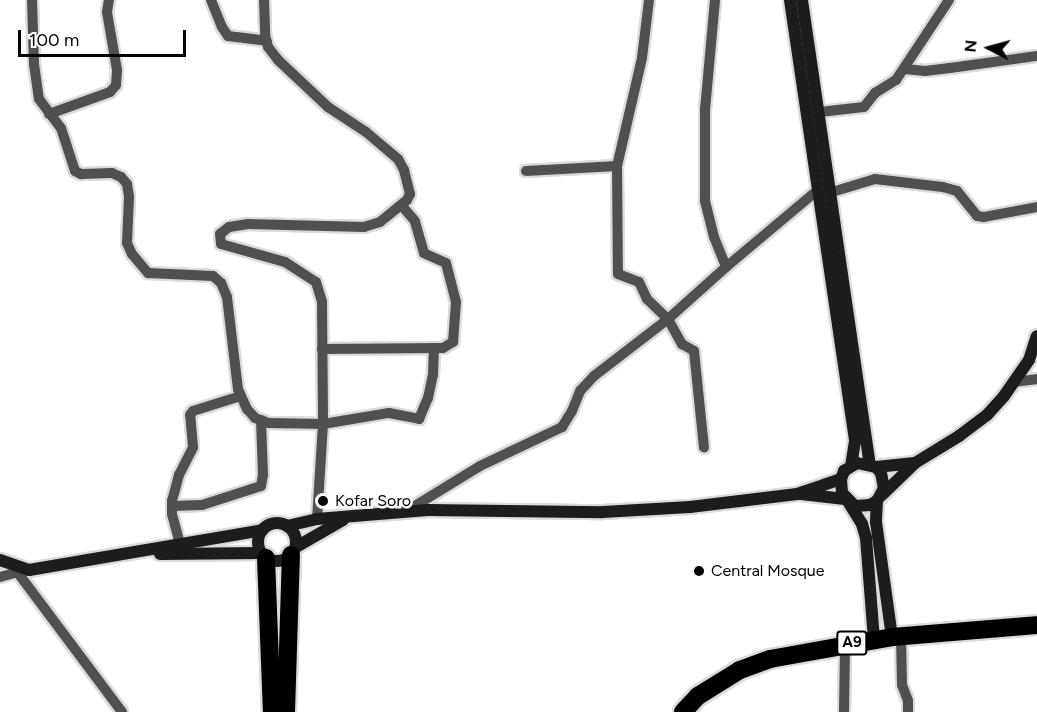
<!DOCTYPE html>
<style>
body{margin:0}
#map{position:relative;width:1037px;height:712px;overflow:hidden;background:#fff;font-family:Figtree,sans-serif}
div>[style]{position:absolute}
.roads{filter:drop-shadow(2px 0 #dbdbdb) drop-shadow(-2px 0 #dbdbdb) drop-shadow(0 2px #dbdbdb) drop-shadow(0 -2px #dbdbdb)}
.street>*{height:10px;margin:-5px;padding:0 5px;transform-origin:5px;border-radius:5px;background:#505050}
.secondary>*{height:12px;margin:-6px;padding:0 6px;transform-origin:6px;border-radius:6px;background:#1d1d1d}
.secondary>.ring{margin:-6px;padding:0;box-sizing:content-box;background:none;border:12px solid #1d1d1d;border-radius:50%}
.highway>*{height:18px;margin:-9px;padding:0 9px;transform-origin:9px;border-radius:9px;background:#000}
.dots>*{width:16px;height:16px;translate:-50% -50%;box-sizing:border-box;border:3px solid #fff;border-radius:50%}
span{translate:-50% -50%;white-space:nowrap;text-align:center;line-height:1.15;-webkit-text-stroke:5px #fff;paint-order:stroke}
.shield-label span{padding:2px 4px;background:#fff;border:2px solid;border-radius:4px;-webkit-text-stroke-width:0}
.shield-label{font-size:15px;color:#000;font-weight:700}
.poi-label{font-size:16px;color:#000}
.left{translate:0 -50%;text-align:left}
.north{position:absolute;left:959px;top:18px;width:60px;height:60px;-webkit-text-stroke:4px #fff;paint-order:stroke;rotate:276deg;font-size:16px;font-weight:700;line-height:24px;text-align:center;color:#000}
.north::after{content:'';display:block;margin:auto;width:21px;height:27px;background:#000;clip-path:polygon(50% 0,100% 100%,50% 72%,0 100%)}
.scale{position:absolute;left:18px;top:30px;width:168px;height:27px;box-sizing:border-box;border:3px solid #000;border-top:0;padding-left:8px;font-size:18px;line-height:21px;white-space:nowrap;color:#000;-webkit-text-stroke:4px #fff;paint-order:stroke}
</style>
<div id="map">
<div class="roads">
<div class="street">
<div style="left:32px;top:0;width:64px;rotate:88.2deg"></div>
<div style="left:34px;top:64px;width:35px;rotate:82deg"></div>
<div style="left:39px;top:99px;width:36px;rotate:53deg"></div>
<div style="left:61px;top:128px;width:45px;rotate:72deg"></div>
<div style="left:75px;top:171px;width:7px;rotate:27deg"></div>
<div style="left:81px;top:174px;width:31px;rotate:-2deg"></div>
<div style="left:112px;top:173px;width:10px;rotate:24deg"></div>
<div style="left:121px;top:177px;width:9px;rotate:49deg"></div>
<div style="left:127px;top:184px;width:13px;rotate:81deg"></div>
<div style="left:129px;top:197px;width:46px;rotate:92.5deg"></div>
<div style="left:127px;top:243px;width:12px;rotate:66deg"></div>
<div style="left:132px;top:254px;width:25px;rotate:50deg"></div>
<div style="left:148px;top:273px;width:65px;rotate:2.6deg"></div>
<div style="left:213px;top:276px;width:11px;rotate:41deg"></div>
<div style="left:221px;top:283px;width:15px;rotate:67deg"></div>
<div style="left:227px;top:297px;width:93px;rotate:83.2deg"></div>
<div style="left:238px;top:389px;width:22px;rotate:66deg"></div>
<div style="left:247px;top:409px;width:12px;rotate:48deg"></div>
<div style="left:255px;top:418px;width:15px;rotate:20deg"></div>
<div style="left:269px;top:423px;width:54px;rotate:1.1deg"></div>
<div style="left:323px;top:424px;width:67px;rotate:-9.5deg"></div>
<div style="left:389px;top:413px;width:31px;rotate:11deg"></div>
<div style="left:419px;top:419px;width:23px;rotate:-67deg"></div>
<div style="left:428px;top:398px;width:24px;rotate:-78deg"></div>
<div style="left:433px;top:375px;width:27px;rotate:-88deg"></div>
<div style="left:211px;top:0;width:29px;rotate:68deg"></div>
<div style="left:222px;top:27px;width:11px;rotate:56deg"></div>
<div style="left:228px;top:36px;width:39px;rotate:7deg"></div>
<div style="left:264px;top:0;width:35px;rotate:88deg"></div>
<div style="left:265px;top:35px;width:12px;rotate:76deg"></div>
<div style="left:268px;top:47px;width:16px;rotate:52deg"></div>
<div style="left:278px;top:60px;width:69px;rotate:43.2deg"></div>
<div style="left:328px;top:107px;width:45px;rotate:33.3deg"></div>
<div style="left:366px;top:132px;width:42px;rotate:40.2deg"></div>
<div style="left:398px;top:159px;width:13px;rotate:61deg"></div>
<div style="left:404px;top:170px;width:25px;rotate:76deg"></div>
<div style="left:410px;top:194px;width:7px;rotate:117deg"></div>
<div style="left:407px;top:200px;width:35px;rotate:141deg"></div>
<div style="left:380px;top:222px;width:17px;rotate:163deg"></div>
<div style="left:364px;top:227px;width:116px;rotate:-178.5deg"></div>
<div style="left:248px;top:224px;width:19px;rotate:171deg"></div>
<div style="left:229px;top:227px;width:11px;rotate:142deg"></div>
<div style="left:220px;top:234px;width:10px;rotate:84deg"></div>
<div style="left:221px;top:244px;width:66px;rotate:15.7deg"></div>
<div style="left:285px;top:262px;width:37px;rotate:33deg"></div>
<div style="left:316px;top:282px;width:21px;rotate:73deg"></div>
<div style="left:322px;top:302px;width:122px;rotate:89.5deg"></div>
<div style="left:323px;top:424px;width:95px;rotate:93.6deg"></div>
<div style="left:649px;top:0;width:58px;rotate:96.9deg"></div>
<div style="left:642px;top:58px;width:111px;rotate:103deg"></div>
<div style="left:617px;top:166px;width:108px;rotate:89.5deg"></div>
<div style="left:618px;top:274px;width:22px;rotate:21deg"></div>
<div style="left:639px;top:282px;width:19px;rotate:65deg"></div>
<div style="left:647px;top:299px;width:29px;rotate:44deg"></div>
<div style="left:668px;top:319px;width:29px;rotate:61deg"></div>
<div style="left:682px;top:344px;width:14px;rotate:30deg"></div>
<div style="left:694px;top:351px;width:97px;rotate:84.1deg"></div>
<div style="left:715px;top:0;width:109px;rotate:95.2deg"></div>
<div style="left:705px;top:109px;width:92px;rotate:90deg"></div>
<div style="left:705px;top:201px;width:37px;rotate:76deg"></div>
<div style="left:714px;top:237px;width:32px;rotate:68deg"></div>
<div style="left:905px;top:69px;width:20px;rotate:6deg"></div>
<div style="left:925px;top:71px;width:25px;rotate:-7deg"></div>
<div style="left:950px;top:68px;width:88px;rotate:-7.9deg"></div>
<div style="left:820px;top:112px;width:44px;rotate:-6.5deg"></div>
<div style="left:864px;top:107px;width:18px;rotate:-52deg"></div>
<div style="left:875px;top:93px;width:25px;rotate:-32deg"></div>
<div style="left:896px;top:80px;width:96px;rotate:-56.5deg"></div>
<div style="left:49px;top:114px;width:65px;rotate:-19.8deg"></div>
<div style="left:110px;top:92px;width:9px;rotate:-49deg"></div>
<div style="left:116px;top:85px;width:15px;rotate:-86deg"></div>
<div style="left:117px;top:70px;width:59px;rotate:-99.8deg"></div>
<div style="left:107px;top:12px;width:12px;rotate:-81deg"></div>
<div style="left:526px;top:171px;width:91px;rotate:-3.1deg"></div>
<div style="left:832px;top:192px;width:45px;rotate:-16.8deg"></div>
<div style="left:875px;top:179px;width:68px;rotate:6.7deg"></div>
<div style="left:943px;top:187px;width:15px;rotate:16deg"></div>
<div style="left:957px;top:191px;width:32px;rotate:51deg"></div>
<div style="left:977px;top:216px;width:7px;rotate:8deg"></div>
<div style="left:984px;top:217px;width:54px;rotate:-10.7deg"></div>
<div style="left:322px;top:349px;width:121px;rotate:-0.5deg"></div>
<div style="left:443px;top:348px;width:12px;rotate:-31deg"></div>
<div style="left:453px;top:342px;width:40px;rotate:-85.7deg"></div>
<div style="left:456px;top:302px;width:40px;rotate:-104.4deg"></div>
<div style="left:446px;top:263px;width:24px;rotate:-156deg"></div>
<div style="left:424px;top:253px;width:33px;rotate:-106deg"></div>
<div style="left:415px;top:221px;width:21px;rotate:-131deg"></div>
<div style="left:1014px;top:382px;width:23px;rotate:-7deg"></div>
<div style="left:172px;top:506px;width:30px;rotate:-2deg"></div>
<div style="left:202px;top:505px;width:62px;rotate:-17.9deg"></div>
<div style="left:261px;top:486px;width:11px;rotate:-80deg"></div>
<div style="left:263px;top:475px;width:55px;rotate:-92.1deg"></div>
<div style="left:405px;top:512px;width:88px;rotate:-31.5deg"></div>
<div style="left:480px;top:466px;width:91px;rotate:-25.4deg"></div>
<div style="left:562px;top:427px;width:19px;rotate:-58deg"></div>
<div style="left:572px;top:411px;width:22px;rotate:-68deg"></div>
<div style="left:580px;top:391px;width:21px;rotate:-47deg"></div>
<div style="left:594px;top:376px;width:93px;rotate:-37.6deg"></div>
<div style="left:668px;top:319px;width:78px;rotate:-41.9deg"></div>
<div style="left:726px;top:267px;width:121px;rotate:-40deg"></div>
<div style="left:180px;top:544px;width:31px;rotate:-105deg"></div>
<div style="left:172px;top:514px;width:13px;rotate:-90deg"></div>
<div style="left:172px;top:501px;width:27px;rotate:-75deg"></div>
<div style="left:179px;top:475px;width:31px;rotate:-63deg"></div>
<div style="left:193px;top:447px;width:32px;rotate:-95deg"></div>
<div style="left:190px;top:415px;width:5px;rotate:-53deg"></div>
<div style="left:193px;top:411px;width:50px;rotate:-17.4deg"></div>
<div style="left:18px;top:573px;width:174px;rotate:53.2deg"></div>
<div style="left:0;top:577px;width:24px;rotate:-15deg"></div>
<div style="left:901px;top:637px;width:48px;rotate:88.8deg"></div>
<div style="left:902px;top:685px;width:17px;rotate:69deg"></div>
<div style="left:908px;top:701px;width:11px;rotate:90deg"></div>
<div style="left:844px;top:712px;width:67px;rotate:-89.1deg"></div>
</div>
<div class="secondary">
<div style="left:790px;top:0;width:446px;rotate:81.6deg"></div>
<div style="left:855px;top:441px;width:25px;rotate:99deg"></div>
<div style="left:802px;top:0;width:469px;rotate:81.7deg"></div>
<div style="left:876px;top:467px;width:39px;rotate:-6deg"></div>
<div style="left:801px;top:494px;width:44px;rotate:6.5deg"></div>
<div style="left:882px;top:495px;width:46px;rotate:-44.1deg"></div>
<div style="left:915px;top:463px;width:52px;rotate:-31.5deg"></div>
<div style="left:959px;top:436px;width:35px;rotate:-37deg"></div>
<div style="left:987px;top:415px;width:25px;rotate:-48deg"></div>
<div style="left:1004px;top:396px;width:44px;rotate:-55.2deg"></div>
<div style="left:1029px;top:360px;width:25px;rotate:-72deg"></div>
<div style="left:877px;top:501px;width:21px;rotate:93deg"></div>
<div style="left:876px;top:522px;width:116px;rotate:82.1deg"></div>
<div style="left:849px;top:503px;width:25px;rotate:58deg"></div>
<div style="left:862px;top:524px;width:15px;rotate:74deg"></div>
<div style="left:866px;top:538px;width:102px;rotate:85.5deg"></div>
<div class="ring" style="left:258px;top:523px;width:26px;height:26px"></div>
<div style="left:287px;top:526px;width:31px;rotate:-13deg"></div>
<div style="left:317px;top:519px;width:111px;rotate:-4.6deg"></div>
<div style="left:428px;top:510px;width:175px;rotate:0.7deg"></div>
<div style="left:603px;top:512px;width:87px;rotate:-3.3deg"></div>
<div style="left:690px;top:507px;width:108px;rotate:-6.9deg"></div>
<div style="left:797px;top:494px;width:46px;rotate:-18.8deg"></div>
<div style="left:841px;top:479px;width:9px;rotate:-69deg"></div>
<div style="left:844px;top:471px;width:15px;rotate:-32deg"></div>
<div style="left:857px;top:463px;width:19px;rotate:12deg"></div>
<div style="left:876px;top:467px;width:8px;rotate:50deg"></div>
<div style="left:881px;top:473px;width:15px;rotate:79deg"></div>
<div style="left:884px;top:488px;width:15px;rotate:118deg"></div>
<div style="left:877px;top:501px;width:8px;rotate:150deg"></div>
<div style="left:870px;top:505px;width:15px;rotate:176deg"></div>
<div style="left:855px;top:506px;width:18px;rotate:-135deg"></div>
<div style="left:842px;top:493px;width:14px;rotate:-94deg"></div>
<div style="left:296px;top:547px;width:54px;rotate:-29.9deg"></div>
<div style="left:160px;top:554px;width:102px;rotate:-0.6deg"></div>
<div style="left:0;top:560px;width:31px;rotate:19deg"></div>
<div style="left:29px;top:570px;width:237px;rotate:-9.7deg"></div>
</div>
<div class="highway">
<div style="left:266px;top:558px;width:154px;rotate:87.8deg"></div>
<div style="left:286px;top:712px;width:157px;rotate:-88.2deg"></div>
<div style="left:683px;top:712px;width:22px;rotate:-47deg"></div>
<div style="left:698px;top:696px;width:49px;rotate:-31.8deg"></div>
<div style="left:740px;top:670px;width:32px;rotate:-20deg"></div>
<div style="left:770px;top:659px;width:124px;rotate:-10.2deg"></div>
<div style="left:892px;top:637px;width:145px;rotate:-4.7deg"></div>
</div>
</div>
<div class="dots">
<div style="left:323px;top:501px;background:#000"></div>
<div style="left:699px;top:571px;background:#000"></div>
</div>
<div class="shield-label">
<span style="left:852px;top:643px">A9</span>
</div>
<div class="poi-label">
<span class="left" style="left:335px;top:501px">Kofar Soro</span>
<span class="left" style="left:711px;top:571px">Central Mosque</span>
</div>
<div class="north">N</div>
<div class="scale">100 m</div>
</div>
